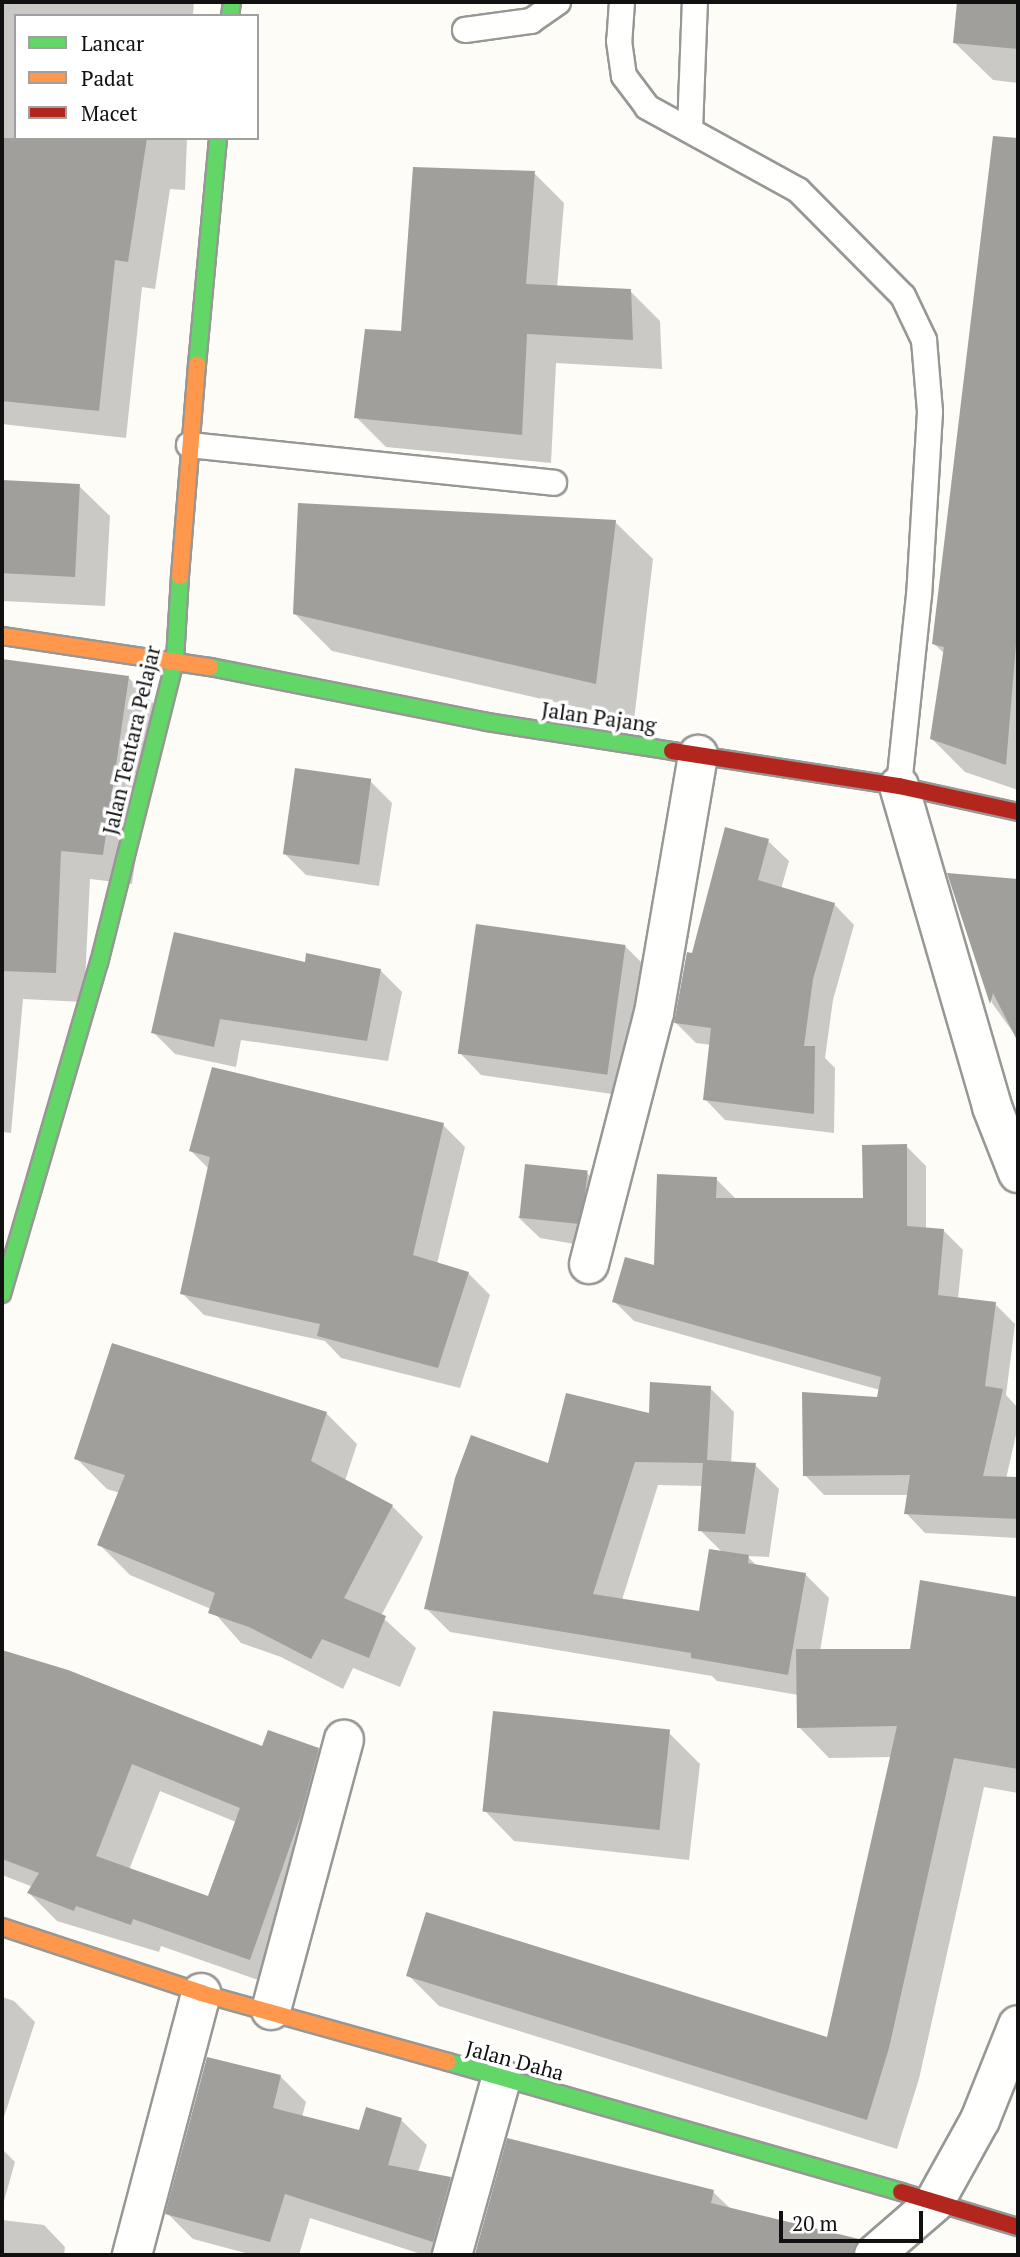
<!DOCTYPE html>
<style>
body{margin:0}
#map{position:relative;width:1020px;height:2257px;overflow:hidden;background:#fdfcf7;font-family:"PT Serif",serif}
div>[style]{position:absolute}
.shadow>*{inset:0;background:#0003}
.building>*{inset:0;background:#a19f9c;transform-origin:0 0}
.roads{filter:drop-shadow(2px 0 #979795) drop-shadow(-2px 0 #979795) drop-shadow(0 2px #979795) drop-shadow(0 -2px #979795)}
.lane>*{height:24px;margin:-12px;padding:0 12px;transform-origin:12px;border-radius:12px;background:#fffffe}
.street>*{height:38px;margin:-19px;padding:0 19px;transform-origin:19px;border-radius:19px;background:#fffffe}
.fast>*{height:16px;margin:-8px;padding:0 8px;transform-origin:8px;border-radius:8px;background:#63d668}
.slow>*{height:16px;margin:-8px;padding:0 8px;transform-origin:8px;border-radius:8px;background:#ff974d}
.jam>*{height:16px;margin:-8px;padding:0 8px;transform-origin:8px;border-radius:8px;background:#b3261e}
span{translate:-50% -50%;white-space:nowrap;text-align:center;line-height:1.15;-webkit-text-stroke:7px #fff;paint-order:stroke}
.street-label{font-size:21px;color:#111}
.frame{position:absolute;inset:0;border:4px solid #111;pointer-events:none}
.legend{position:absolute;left:14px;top:14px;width:245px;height:126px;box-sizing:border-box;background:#fff;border:2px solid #a0a0a0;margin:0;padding:9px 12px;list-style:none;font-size:21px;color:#111}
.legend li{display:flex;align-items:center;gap:14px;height:35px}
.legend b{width:35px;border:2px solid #a0a0a0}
.scale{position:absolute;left:779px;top:2211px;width:144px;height:32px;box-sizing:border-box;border:4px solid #111;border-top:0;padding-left:9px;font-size:21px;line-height:24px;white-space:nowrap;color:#111;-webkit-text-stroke:5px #fff;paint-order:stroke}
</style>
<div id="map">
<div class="shadow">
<div style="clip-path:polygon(2px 2px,194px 2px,193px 16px,16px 16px,16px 138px,187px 138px,185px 190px,170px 189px,155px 289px,142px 287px,126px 438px,2px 424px)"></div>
<div style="clip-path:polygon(959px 2px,1018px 2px,1018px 83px,993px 80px,955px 43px)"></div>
<div style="clip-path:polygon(534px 173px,564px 203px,557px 288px,630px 291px,660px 321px,662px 369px,556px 363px,551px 463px,386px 447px,356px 417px,402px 333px)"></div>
<div style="clip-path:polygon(989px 188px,1018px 191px,1018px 790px,965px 772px,932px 739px,945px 654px,934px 644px)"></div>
<div style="clip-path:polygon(2px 482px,79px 486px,110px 516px,105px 606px,2px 601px)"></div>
<div style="clip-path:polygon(615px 522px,653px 559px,634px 720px,332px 651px,294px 613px)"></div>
<div style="clip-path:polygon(2px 661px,128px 677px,157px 707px,132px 884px,90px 879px,84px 1002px,23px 999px,11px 1133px,2px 1132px)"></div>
<div style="clip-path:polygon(370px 781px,392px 803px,379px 886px,306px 875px,284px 853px)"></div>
<div style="clip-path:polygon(768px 841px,789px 861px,781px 889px,834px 904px,854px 925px,833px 1000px,825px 1058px,835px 1068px,834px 1133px,725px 1120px,705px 1099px,711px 1045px,696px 1043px,676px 1023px,694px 955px)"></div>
<div style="clip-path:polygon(949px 875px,1018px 881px,1018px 1039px,992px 1003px)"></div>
<div style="clip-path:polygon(625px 946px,647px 968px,626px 1096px,481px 1075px,460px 1053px)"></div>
<div style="clip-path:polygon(306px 964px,380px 970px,402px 992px,388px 1061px,241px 1040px,236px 1067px,175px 1054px,153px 1032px)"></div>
<div style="clip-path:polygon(443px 1125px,465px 1147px,437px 1264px,468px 1273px,490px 1295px,460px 1388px,341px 1358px,325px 1341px,204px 1315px,182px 1293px,209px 1169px,191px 1151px)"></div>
<div style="clip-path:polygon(906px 1146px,926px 1166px,926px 1229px,943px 1230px,963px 1250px,958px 1299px,995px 1304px,1015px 1324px,1006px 1395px,1018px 1408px,1018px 1426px,1006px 1479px,1018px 1479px,1018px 1538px,925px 1533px,906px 1513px,909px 1495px,824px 1495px,805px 1475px,879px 1399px,880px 1390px,634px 1321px,614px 1301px,655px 1267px,716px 1179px,737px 1200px,864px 1199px)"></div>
<div style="clip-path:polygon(587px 1173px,609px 1195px,597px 1248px,540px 1238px,518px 1217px)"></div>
<div style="clip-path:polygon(evenodd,710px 1388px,734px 1412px,731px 1464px,755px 1465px,779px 1489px,769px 1557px,747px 1556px,758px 1567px,805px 1574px,829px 1598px,820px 1651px,912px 1650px,922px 1582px,1018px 1599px,1018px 1793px,984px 1787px,919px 2079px,897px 2149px,439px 2006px,408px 1975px,828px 2039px,892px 1757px,829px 1758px,799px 1727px,798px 1695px,717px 1681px,712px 1676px,450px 1632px,426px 1608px,549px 1466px,710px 1388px,658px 1485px,703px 1486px,700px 1530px,723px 1553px,701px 1613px,622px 1600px,658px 1485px)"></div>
<div style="clip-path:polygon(326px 1413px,357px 1444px,345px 1481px,392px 1506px,423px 1537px,381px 1616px,416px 1648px,400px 1687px,353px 1668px,343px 1689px,281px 1657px,241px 1643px,211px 1609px,130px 1575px,99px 1544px,120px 1493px,107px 1489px,76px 1458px)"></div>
<div style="clip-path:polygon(evenodd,2px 1652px,68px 1672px,263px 1749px,318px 1749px,346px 1778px,278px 1987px,161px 1946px,159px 1952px,57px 1921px,29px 1893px,33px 1887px,2px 1875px,2px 1652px,160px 1791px,236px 1822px,209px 1898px,129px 1870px,160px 1791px)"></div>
<div style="clip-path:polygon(669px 1733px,700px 1764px,689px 1860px,514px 1841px,484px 1810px)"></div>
<div style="clip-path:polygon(2px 1997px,14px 2001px,35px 2022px,2px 2123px)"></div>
<div style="clip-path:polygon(280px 2076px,306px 2102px,302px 2117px,360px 2132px,401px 2120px,427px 2145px,418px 2172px,450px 2178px,476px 2204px,461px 2255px,424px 2255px,310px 2218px,299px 2255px,253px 2255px,193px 2239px,167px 2213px)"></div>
<div style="clip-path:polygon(2px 2149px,15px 2162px,2px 2208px)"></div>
<div style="clip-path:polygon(713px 2192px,731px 2209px,835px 2251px,834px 2255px,477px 2254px)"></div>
<div style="clip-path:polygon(2px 2220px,44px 2225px,65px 2247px,64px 2255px,2px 2255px)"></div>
</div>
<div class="building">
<div style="clip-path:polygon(957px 2px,1018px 2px,1018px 49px,953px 43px)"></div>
<div style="clip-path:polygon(993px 136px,1018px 138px,1018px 620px,1006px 765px,930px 739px,944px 647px,932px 644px)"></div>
<div style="clip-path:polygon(2px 138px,147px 138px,128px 262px,115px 260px,99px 411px,2px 401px)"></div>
<div style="clip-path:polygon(413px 167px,535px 171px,526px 284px,631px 289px,633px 340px,527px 334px,522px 435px,354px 418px,365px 329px,401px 331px)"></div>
<div style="left:2px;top:480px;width:78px;height:93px;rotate:3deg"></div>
<div style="clip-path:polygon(298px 503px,616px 520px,596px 684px,293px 614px)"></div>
<div style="clip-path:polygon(2px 659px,129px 676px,103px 855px,61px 851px,56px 973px,2px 971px)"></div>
<div style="left:295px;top:768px;width:77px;height:87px;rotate:8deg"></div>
<div style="clip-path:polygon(725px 827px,769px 839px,758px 880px,835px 903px,813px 979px,804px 1046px,815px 1046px,814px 1114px,703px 1100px,711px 1028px,674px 1023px,687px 952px,692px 953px)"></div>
<div style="clip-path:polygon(947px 873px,1018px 879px,1018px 1042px,993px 993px,990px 1004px)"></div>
<div style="left:476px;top:924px;width:151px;height:131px;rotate:8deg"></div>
<div style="clip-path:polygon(174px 932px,305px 962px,306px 953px,381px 969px,367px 1041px,220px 1019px,214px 1047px,151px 1033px)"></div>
<div style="clip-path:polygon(212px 1067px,444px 1123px,413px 1255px,469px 1272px,438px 1368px,317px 1336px,320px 1324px,180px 1294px,210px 1157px,189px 1151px)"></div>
<div style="clip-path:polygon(907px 1144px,907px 1226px,944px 1229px,938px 1295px,996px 1302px,985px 1386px,1003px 1389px,983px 1476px,1018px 1477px,1018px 1519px,904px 1514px,910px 1475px,803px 1476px,802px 1392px,877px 1397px,881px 1377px,612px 1302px,625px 1257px,654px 1265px,657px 1174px,717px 1177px,716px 1198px,863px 1198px,862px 1145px)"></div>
<div style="left:525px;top:1164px;width:63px;height:54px;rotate:6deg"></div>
<div style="clip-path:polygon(112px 1343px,327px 1412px,311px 1461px,393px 1505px,344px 1598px,386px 1616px,369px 1658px,322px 1639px,311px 1659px,249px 1627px,208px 1613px,215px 1593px,97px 1545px,125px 1475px,74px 1459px)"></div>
<div style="clip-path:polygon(650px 1382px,711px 1386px,707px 1460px,756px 1463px,745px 1534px,698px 1531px,703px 1463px,635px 1462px,593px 1594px,699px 1611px,709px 1549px,749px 1555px,748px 1563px,806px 1573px,788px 1675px,691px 1658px,691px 1653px,424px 1609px,455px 1478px,471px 1435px,548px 1463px,566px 1393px,649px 1413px)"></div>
<div style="clip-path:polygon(920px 1580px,1018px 1597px,1018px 1769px,954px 1758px,889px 2048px,867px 2120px,406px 1976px,426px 1912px,827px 2037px,897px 1726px,797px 1728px,796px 1649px,910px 1649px)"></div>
<div style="clip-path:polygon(evenodd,2px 1650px,68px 1670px,262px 1746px,268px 1730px,319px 1748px,301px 1815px,250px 1960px,133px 1919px,131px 1925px,76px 1906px,74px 1911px,27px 1893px,39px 1873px,2px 1859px,2px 1650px,132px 1764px,240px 1808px,208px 1896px,96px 1856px,132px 1764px)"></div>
<div style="left:493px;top:1711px;width:178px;height:101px;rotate:6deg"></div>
<div style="clip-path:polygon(207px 2057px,281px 2075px,273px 2108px,359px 2130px,366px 2107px,402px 2118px,388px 2165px,451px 2177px,433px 2242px,285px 2194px,270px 2242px,165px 2214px)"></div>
<div style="clip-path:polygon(507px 2138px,714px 2190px,711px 2203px,859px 2239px,853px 2255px,475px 2254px)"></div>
</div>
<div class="roads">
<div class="lane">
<div style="left:622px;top:2px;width:39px;rotate:94deg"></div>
<div style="left:619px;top:41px;width:35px;rotate:82deg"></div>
<div style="left:624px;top:76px;width:39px;rotate:53deg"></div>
<div style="left:647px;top:107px;width:172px;rotate:28.8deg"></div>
<div style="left:798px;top:190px;width:149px;rotate:45.3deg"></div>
<div style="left:903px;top:296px;width:49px;rotate:64.5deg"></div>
<div style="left:924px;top:340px;width:72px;rotate:85.2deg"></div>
<div style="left:930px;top:412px;width:183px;rotate:93.4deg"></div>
<div style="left:919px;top:595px;width:192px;rotate:96deg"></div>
<div style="left:465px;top:30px;width:67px;rotate:-7.8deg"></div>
<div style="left:531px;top:21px;width:33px;rotate:-35deg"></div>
<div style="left:690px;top:130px;width:128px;rotate:-87.8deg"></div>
<div style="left:189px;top:445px;width:367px;rotate:5.9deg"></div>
</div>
<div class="street">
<div style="left:899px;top:786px;width:334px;rotate:73.8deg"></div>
<div style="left:992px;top:1107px;width:71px;rotate:68.5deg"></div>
<div style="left:589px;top:1264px;width:259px;rotate:-75.5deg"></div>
<div style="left:654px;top:1013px;width:262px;rotate:-80.3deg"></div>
<div style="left:271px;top:2010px;width:280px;rotate:-74.9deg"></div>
<div style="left:132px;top:2255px;width:271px;rotate:-75.2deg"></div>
<div style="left:452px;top:2255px;width:183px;rotate:-74.4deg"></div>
<div style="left:874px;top:2255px;width:79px;rotate:-40.9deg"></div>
<div style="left:934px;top:2203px;width:95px;rotate:-61deg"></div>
<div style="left:980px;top:2120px;width:102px;rotate:-68.2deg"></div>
</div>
<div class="fast">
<div style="left:230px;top:16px;width:14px;rotate:-82deg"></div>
<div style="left:197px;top:365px;width:228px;rotate:-84.7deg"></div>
<div style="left:210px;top:667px;width:282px;rotate:11.2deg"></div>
<div style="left:487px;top:722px;width:187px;rotate:8.9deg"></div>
<div style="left:2px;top:1294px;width:345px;rotate:-73.7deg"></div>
<div style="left:99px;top:963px;width:312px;rotate:-75.9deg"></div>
<div style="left:175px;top:660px;width:84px;rotate:-86.6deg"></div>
<div style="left:448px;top:2062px;width:471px;rotate:16deg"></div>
</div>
<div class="slow">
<div style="left:180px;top:576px;width:212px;rotate:-85.4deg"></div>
<div style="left:2px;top:636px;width:210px;rotate:8.5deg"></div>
<div style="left:2px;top:1927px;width:210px;rotate:18.3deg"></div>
<div style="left:201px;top:1993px;width:256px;rotate:15.6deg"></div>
</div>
<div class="jam">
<div style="left:672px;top:751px;width:230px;rotate:8.8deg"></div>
<div style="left:899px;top:786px;width:122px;rotate:12.3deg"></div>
<div style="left:901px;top:2192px;width:122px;rotate:16.7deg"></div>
</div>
</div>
<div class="street-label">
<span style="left:599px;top:717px;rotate:8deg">Jalan Pajang</span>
<span style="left:131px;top:740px;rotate:-77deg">Jalan Tentara Pelajar</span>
<span style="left:515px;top:2060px;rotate:15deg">Jalan Daha</span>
</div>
<div class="frame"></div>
<ul class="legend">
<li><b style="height:9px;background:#63d668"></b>Lancar</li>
<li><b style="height:9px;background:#ff974d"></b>Padat</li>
<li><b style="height:9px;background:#b3261e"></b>Macet</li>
</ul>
<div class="scale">20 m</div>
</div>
